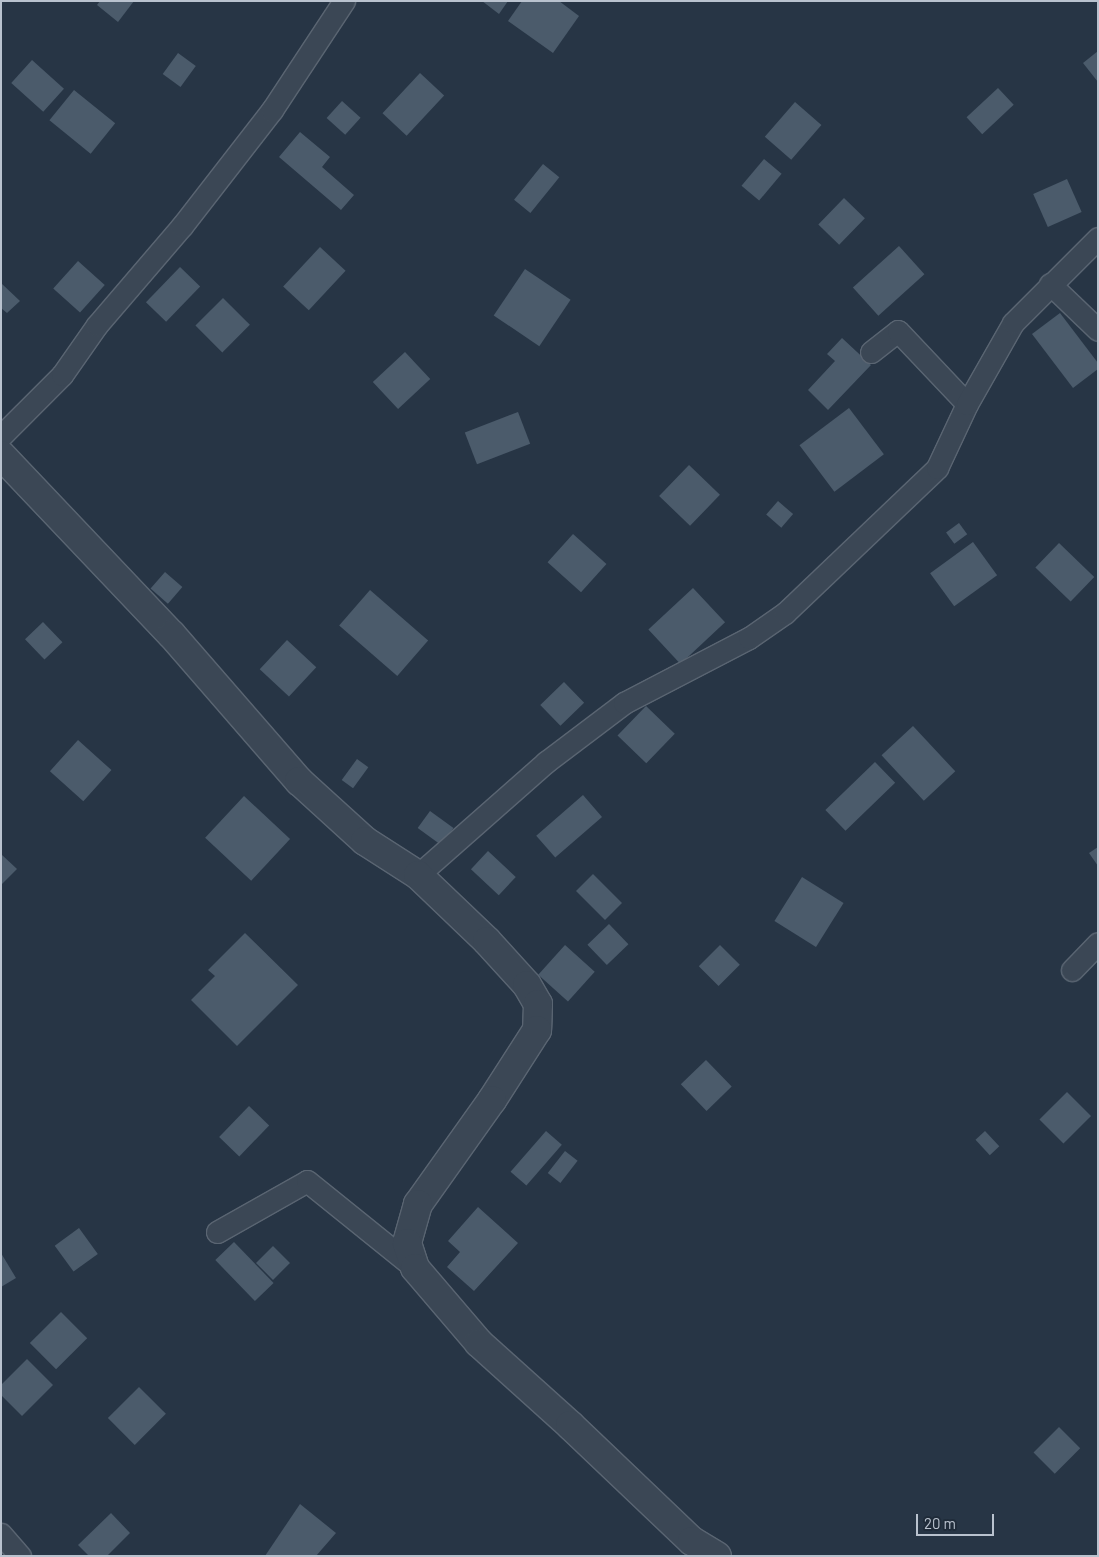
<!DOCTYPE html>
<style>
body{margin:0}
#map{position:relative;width:1099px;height:1557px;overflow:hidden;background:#273545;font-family:Barlow,sans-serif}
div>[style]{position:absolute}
.building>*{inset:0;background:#4b5b6b;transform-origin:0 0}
.roads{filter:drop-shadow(1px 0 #5a6572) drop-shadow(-1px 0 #5a6572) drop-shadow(0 1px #5a6572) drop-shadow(0 -1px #5a6572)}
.minor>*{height:21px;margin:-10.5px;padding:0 10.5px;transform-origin:10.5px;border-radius:10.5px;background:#3b4755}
.tertiary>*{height:28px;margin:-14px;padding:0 14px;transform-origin:14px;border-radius:14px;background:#3b4755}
span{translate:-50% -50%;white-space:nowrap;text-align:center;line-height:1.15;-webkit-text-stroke:4.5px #202c3a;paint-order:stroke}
.frame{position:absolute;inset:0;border:2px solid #b9c2ce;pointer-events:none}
.scale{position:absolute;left:916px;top:1514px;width:78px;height:22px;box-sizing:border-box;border:2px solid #b9c2ce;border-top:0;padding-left:6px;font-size:15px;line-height:18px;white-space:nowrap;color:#b9c2ce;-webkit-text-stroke:4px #202c3a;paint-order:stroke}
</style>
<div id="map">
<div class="building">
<div style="clip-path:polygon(100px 1px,134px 1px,118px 22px,97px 5px)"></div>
<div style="clip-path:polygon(482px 1px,508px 1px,499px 14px)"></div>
<div style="clip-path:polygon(522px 1px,559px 1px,579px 16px,553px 53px,508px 21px)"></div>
<div style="clip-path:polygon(1098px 51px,1098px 82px,1083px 63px)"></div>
<div style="left:178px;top:53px;width:22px;height:26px;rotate:36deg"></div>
<div style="left:32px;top:60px;width:43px;height:31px;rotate:42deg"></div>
<div style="left:420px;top:73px;width:33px;height:55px;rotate:43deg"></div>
<div style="left:998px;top:88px;width:23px;height:43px;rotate:47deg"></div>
<div style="left:74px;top:90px;width:53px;height:39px;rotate:39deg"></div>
<div style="left:342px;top:101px;width:25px;height:23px;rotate:42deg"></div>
<div style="left:795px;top:102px;width:35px;height:46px;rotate:41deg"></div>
<div style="clip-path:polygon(300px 132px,330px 157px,322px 167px,354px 195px,341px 210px,279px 157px)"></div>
<div style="left:764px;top:159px;width:23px;height:35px;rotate:40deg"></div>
<div style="left:543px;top:164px;width:21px;height:46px;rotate:39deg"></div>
<div style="left:1067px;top:179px;width:36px;height:37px;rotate:66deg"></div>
<div style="left:844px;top:198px;width:29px;height:37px;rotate:44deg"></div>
<div style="left:899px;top:246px;width:38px;height:62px;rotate:48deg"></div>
<div style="left:320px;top:247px;width:35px;height:54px;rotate:43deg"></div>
<div style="left:78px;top:261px;width:36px;height:37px;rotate:42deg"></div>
<div style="left:180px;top:267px;width:28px;height:49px;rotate:44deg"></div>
<div style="left:525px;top:269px;width:55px;height:56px;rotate:34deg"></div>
<div style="clip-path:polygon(1px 283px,20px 301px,7px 313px,1px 308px)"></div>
<div style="left:223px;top:298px;width:38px;height:39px;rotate:45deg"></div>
<div style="clip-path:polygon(1060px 313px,1098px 363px,1098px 369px,1073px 388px,1032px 334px)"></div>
<div style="clip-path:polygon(842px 338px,871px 365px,828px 410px,808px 390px,835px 361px,827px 354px)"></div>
<div style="left:405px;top:352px;width:37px;height:44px;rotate:47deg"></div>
<div style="left:849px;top:408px;width:58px;height:62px;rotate:53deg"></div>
<div style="left:518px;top:412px;width:34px;height:57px;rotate:69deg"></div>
<div style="left:689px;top:465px;width:43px;height:43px;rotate:44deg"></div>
<div style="left:778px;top:501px;width:20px;height:18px;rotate:41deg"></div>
<div style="left:959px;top:523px;width:14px;height:16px;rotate:54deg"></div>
<div style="left:573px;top:534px;width:45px;height:38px;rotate:42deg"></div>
<div style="left:973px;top:542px;width:41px;height:53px;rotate:54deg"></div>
<div style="left:1059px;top:543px;width:49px;height:34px;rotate:44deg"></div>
<div style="left:165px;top:572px;width:23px;height:22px;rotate:41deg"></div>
<div style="left:693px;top:588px;width:47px;height:61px;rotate:47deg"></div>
<div style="left:370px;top:590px;width:77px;height:47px;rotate:41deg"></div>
<div style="left:43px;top:622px;width:28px;height:25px;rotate:46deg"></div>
<div style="left:287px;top:640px;width:40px;height:40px;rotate:43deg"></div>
<div style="left:564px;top:682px;width:29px;height:33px;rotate:46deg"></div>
<div style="left:646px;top:706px;width:40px;height:41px;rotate:44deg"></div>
<div style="left:913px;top:726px;width:62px;height:43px;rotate:47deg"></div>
<div style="left:78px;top:740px;width:45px;height:42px;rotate:42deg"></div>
<div style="left:357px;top:759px;width:14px;height:26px;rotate:36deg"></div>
<div style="left:875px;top:762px;width:29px;height:69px;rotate:46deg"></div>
<div style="left:583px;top:795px;width:29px;height:62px;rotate:49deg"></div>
<div style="left:244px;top:796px;width:63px;height:57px;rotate:43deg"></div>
<div style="left:430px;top:811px;width:29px;height:21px;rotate:36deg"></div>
<div style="clip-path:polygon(1098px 847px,1098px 866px,1089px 853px)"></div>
<div style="left:488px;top:851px;width:38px;height:25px;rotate:43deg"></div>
<div style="clip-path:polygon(1px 854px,17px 869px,1px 885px)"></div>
<div style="left:593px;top:874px;width:41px;height:24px;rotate:45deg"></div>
<div style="left:802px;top:877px;width:49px;height:52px;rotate:32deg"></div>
<div style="left:609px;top:924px;width:28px;height:30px;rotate:46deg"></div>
<div style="clip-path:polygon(245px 933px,298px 985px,237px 1046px,191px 1000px,215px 976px,208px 970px)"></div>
<div style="left:565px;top:945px;width:40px;height:40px;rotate:42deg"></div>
<div style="left:720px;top:945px;width:28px;height:30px;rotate:45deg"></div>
<div style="left:706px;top:1060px;width:37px;height:35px;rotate:46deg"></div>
<div style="left:1067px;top:1092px;width:34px;height:39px;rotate:45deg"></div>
<div style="left:249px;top:1106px;width:28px;height:43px;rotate:44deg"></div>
<div style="left:546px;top:1131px;width:21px;height:54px;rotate:41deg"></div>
<div style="left:985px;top:1131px;width:21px;height:13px;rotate:47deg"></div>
<div style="left:565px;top:1151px;width:16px;height:28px;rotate:38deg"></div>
<div style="clip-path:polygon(478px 1207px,518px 1243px,474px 1291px,447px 1267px,460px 1252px,448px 1241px)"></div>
<div style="left:79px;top:1228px;width:32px;height:30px;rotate:54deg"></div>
<div style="left:234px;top:1242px;width:57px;height:26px;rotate:46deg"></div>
<div style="left:273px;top:1246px;width:24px;height:24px;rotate:45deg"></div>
<div style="clip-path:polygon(1px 1253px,16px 1278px,1px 1287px)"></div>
<div style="left:61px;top:1312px;width:37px;height:44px;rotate:45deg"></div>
<div style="clip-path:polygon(27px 1359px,53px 1385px,22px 1416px,1px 1395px,1px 1385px)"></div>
<div style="left:139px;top:1387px;width:38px;height:44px;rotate:45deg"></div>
<div style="left:1059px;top:1427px;width:30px;height:36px;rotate:45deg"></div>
<div style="clip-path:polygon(300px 1504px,336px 1533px,316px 1556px,265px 1556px)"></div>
<div style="clip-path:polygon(111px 1513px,130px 1533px,107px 1556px,89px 1556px,78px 1545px)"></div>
</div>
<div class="roads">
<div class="minor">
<div style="left:1050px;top:284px;width:66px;rotate:43.8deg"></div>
<div style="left:871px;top:352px;width:34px;rotate:-38deg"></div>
<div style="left:898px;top:331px;width:100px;rotate:46.6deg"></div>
<div style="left:1px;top:436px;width:86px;rotate:-45deg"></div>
<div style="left:62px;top:375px;width:61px;rotate:-55deg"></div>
<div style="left:97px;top:325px;width:130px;rotate:-49.4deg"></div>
<div style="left:182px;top:226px;width:147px;rotate:-52.2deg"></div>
<div style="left:272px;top:110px;width:131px;rotate:-56.6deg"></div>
<div style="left:418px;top:875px;width:171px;rotate:-41.4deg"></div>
<div style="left:546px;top:762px;width:98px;rotate:-37.1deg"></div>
<div style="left:624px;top:703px;width:141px;rotate:-27.5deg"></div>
<div style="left:749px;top:638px;width:44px;rotate:-34.8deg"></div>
<div style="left:785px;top:613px;width:210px;rotate:-43.6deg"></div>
<div style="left:937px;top:468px;width:71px;rotate:-64.9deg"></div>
<div style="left:967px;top:404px;width:93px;rotate:-60.4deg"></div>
<div style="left:1013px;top:323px;width:120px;rotate:-45deg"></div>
<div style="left:1072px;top:970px;width:37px;rotate:-46deg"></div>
<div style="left:217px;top:1232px;width:103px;rotate:-29.5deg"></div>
<div style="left:307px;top:1181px;width:139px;rotate:38.9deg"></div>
<div style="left:1px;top:1534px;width:29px;rotate:49deg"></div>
</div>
<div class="tertiary">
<div style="left:1px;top:455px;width:248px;rotate:46.5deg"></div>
<div style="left:172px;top:635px;width:194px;rotate:49deg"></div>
<div style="left:299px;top:781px;width:89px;rotate:42.3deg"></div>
<div style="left:365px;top:841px;width:63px;rotate:32.7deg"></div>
<div style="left:418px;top:875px;width:95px;rotate:43.7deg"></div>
<div style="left:487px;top:941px;width:59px;rotate:47.7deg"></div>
<div style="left:527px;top:985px;width:22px;rotate:60deg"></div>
<div style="left:538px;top:1004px;width:26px;rotate:92deg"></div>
<div style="left:537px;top:1030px;width:83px;rotate:122.7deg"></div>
<div style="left:492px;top:1100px;width:128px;rotate:125.4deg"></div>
<div style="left:418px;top:1204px;width:41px;rotate:105.8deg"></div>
<div style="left:407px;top:1243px;width:26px;rotate:72deg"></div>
<div style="left:415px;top:1268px;width:99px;rotate:49.5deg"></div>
<div style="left:479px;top:1343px;width:122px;rotate:42deg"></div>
<div style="left:570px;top:1425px;width:168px;rotate:43.6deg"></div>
<div style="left:692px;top:1541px;width:29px;rotate:31deg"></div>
</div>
</div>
<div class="frame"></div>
<div class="scale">20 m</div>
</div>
